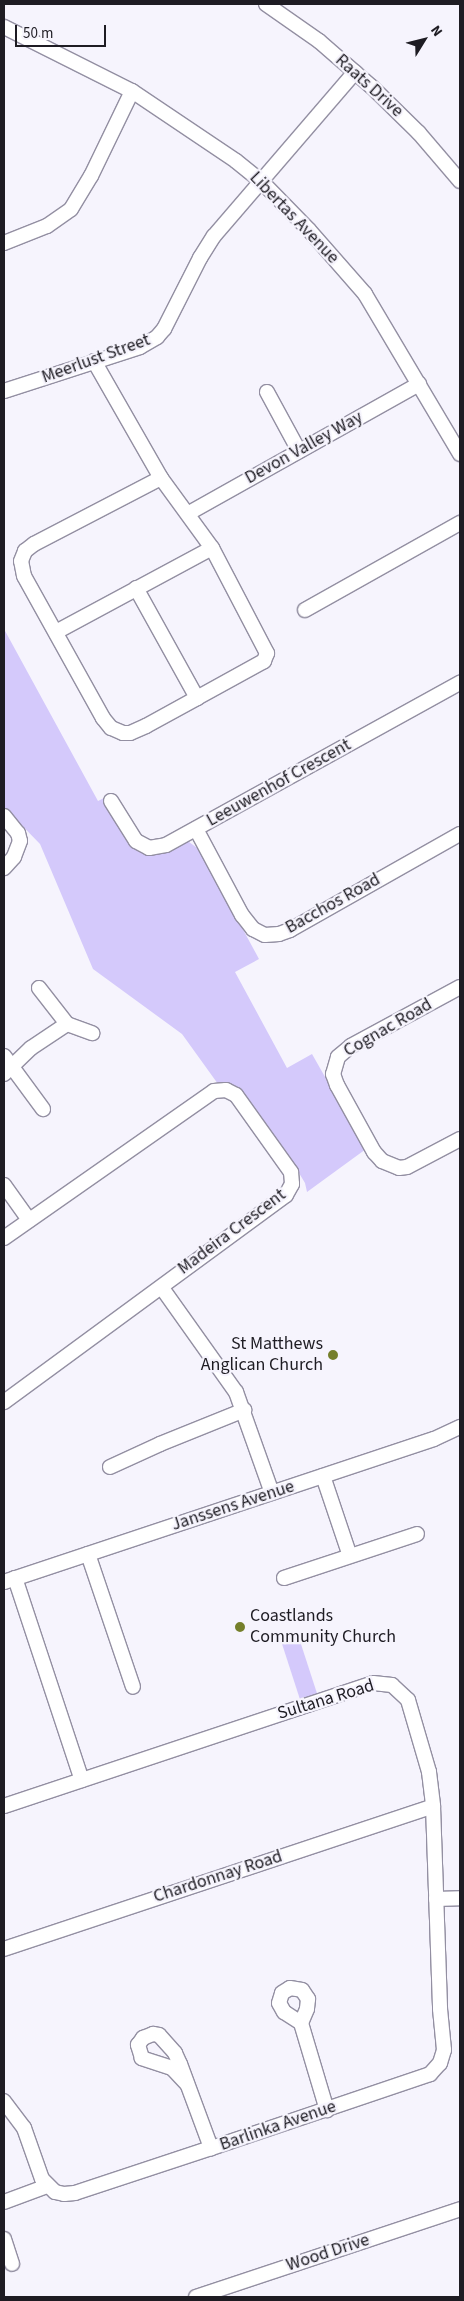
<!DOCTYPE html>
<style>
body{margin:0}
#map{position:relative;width:464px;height:2301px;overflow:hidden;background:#f6f4fd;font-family:"Source Sans 3",sans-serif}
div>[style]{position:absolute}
.green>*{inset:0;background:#d4c9fb;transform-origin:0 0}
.roads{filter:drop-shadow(1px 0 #938fa2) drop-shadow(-1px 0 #938fa2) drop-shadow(0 1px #938fa2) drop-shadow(0 -1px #938fa2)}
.minor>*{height:14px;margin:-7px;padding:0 7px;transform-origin:7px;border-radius:7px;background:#fff}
.dots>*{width:14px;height:14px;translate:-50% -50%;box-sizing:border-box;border:2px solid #f6f4fd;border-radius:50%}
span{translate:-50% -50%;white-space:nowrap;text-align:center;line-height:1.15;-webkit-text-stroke:4.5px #f6f4fd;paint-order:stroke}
.street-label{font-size:18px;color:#1e1c23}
.poi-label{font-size:18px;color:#1e1c23}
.right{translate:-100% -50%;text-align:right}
.left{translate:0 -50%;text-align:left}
.frame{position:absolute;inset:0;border:5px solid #1e1c23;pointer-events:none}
.north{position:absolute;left:399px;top:15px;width:50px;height:50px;-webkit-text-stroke:4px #f6f4fd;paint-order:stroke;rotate:54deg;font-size:14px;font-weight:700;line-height:20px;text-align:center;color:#1e1c23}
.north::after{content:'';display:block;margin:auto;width:18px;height:22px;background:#1e1c23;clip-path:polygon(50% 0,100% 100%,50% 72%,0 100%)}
.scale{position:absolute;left:15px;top:25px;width:91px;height:22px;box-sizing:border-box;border:2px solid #1e1c23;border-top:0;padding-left:6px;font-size:15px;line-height:18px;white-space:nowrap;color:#1e1c23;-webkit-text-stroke:4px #f6f4fd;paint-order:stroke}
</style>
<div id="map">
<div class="green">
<div style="clip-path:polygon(4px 629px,98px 801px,104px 798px,128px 841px,189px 842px,200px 850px,259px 959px,235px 972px,287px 1068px,312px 1054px,366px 1149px,307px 1192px,305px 1183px,296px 1168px,218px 1084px,182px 1034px,93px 969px,40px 844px,4px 807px)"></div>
<div style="left:299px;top:1638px;width:60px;height:18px;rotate:72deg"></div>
</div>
<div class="roads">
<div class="minor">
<div style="left:266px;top:4px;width:65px;rotate:34.9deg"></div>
<div style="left:319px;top:41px;width:70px;rotate:41deg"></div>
<div style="left:372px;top:87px;width:66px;rotate:44.4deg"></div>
<div style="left:419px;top:133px;width:63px;rotate:49.5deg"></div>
<div style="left:4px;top:27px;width:143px;rotate:26.6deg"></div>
<div style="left:132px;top:91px;width:125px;rotate:33.9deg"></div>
<div style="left:236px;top:161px;width:33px;rotate:39deg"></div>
<div style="left:262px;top:182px;width:67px;rotate:45.6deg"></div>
<div style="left:309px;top:230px;width:85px;rotate:48.8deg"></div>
<div style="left:365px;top:294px;width:186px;rotate:59.3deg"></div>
<div style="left:4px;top:243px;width:46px;rotate:-21.6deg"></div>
<div style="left:47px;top:226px;width:29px;rotate:-35deg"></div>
<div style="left:71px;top:209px;width:39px;rotate:-59deg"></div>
<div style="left:91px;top:176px;width:94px;rotate:-64.2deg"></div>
<div style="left:94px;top:361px;width:135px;rotate:60.2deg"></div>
<div style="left:161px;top:478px;width:87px;rotate:53.9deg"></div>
<div style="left:212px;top:548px;width:119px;rotate:62.4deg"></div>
<div style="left:267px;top:653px;width:9px;rotate:111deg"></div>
<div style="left:264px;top:661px;width:77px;rotate:151.1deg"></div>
<div style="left:197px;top:698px;width:58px;rotate:151.2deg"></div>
<div style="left:146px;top:726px;width:17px;rotate:156deg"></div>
<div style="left:130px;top:733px;width:7px;rotate:180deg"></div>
<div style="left:123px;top:733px;width:13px;rotate:-157deg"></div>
<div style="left:111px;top:728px;width:13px;rotate:-129deg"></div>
<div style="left:103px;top:718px;width:162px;rotate:-119.1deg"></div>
<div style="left:24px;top:576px;width:15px;rotate:-101deg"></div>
<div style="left:21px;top:561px;width:11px;rotate:-68deg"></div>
<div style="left:25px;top:551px;width:11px;rotate:-38deg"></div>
<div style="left:34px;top:544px;width:143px;rotate:-27.5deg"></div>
<div style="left:4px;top:391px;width:143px;rotate:-17.9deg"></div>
<div style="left:140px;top:347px;width:20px;rotate:-30deg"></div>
<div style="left:157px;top:337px;width:11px;rotate:-49deg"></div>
<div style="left:164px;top:329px;width:80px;rotate:-63.1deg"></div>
<div style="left:200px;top:258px;width:26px;rotate:-58deg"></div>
<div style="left:214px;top:236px;width:216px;rotate:-49.3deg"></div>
<div style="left:267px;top:392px;width:67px;rotate:61.5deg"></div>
<div style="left:189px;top:513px;width:264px;rotate:-29.3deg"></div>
<div style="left:136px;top:588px;width:126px;rotate:61deg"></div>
<div style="left:305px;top:610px;width:178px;rotate:-29.3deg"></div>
<div style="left:56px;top:632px;width:177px;rotate:-28.3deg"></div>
<div style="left:111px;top:801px;width:47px;rotate:58deg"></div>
<div style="left:136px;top:841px;width:15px;rotate:28deg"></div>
<div style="left:149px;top:848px;width:17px;rotate:-10deg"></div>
<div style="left:166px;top:845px;width:336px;rotate:-28.9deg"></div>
<div style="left:4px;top:816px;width:22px;rotate:51deg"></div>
<div style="left:18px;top:833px;width:8px;rotate:76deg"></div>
<div style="left:20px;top:841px;width:17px;rotate:111deg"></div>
<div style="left:14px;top:857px;width:15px;rotate:132deg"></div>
<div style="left:196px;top:829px;width:98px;rotate:61.9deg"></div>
<div style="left:242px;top:915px;width:18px;rotate:52deg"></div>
<div style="left:253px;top:929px;width:13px;rotate:27deg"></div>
<div style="left:265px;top:935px;width:14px;rotate:-4deg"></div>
<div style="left:279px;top:934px;width:12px;rotate:-20deg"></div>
<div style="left:290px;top:930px;width:195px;rotate:-29.5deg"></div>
<div style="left:460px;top:987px;width:124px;rotate:151.6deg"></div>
<div style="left:351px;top:1046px;width:17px;rotate:140deg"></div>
<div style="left:338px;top:1057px;width:18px;rotate:106deg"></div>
<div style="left:333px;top:1074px;width:12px;rotate:70deg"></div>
<div style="left:337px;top:1085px;width:77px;rotate:61.1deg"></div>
<div style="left:374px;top:1152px;width:12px;rotate:48deg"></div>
<div style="left:382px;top:1161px;width:18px;rotate:22deg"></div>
<div style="left:399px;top:1168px;width:8px;rotate:-7deg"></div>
<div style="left:407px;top:1167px;width:60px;rotate:-27.8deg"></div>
<div style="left:39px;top:988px;width:46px;rotate:52.1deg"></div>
<div style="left:4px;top:1056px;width:66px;rotate:53.7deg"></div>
<div style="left:4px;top:1074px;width:37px;rotate:-44deg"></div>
<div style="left:31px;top:1048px;width:43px;rotate:-33.7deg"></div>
<div style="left:67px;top:1024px;width:27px;rotate:20deg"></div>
<div style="left:4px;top:1185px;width:43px;rotate:54.5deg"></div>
<div style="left:4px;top:1238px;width:256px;rotate:-35deg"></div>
<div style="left:214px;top:1091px;width:12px;rotate:-5deg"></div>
<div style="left:226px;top:1090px;width:11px;rotate:27deg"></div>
<div style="left:236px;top:1095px;width:95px;rotate:54.5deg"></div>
<div style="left:291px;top:1172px;width:12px;rotate:85deg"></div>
<div style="left:292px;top:1184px;width:13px;rotate:119deg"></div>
<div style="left:286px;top:1195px;width:350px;rotate:143.7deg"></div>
<div style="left:162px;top:1288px;width:128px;rotate:54.6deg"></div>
<div style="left:236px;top:1392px;width:107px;rotate:70.4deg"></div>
<div style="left:110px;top:1467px;width:55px;rotate:-24.7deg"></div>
<div style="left:160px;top:1444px;width:91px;rotate:-22deg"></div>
<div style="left:323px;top:1476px;width:84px;rotate:71.4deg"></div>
<div style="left:88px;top:1554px;width:140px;rotate:71.3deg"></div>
<div style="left:15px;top:1578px;width:213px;rotate:71.7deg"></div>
<div style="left:284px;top:1578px;width:140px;rotate:-18.3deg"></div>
<div style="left:4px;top:1582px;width:453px;rotate:-18.4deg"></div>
<div style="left:434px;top:1439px;width:29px;rotate:-25deg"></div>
<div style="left:4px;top:1806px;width:389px;rotate:-18.4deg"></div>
<div style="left:373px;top:1683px;width:19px;rotate:6deg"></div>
<div style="left:392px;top:1685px;width:22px;rotate:43deg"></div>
<div style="left:408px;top:1700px;width:75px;rotate:73.7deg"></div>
<div style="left:429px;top:1772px;width:34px;rotate:83deg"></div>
<div style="left:433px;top:1806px;width:203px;rotate:88deg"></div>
<div style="left:440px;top:2009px;width:41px;rotate:84.4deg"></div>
<div style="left:444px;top:2050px;width:14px;rotate:107deg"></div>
<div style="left:440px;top:2063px;width:15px;rotate:132deg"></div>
<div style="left:430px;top:2074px;width:231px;rotate:161.3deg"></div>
<div style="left:211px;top:2148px;width:143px;rotate:161.7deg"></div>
<div style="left:75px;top:2193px;width:11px;rotate:175deg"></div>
<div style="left:64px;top:2194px;width:9px;rotate:-167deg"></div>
<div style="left:55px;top:2192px;width:18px;rotate:-135deg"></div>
<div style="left:42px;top:2179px;width:54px;rotate:-109.4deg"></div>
<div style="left:24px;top:2128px;width:34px;rotate:-127deg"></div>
<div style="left:436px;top:1899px;width:24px;rotate:-2deg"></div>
<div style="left:4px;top:1949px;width:452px;rotate:-18.4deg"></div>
<div style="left:301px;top:2023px;width:20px;rotate:-147deg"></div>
<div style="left:284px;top:2012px;width:10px;rotate:-119deg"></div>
<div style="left:279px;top:2003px;width:10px;rotate:-73deg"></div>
<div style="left:282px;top:1993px;width:9px;rotate:-32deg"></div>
<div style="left:290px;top:1988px;width:12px;rotate:9deg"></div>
<div style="left:302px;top:1990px;width:11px;rotate:56deg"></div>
<div style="left:308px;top:1999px;width:10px;rotate:96deg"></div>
<div style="left:307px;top:2009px;width:15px;rotate:113deg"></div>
<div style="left:301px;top:2023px;width:91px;rotate:73.4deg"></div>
<div style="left:187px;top:2084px;width:22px;rotate:-133deg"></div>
<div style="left:172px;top:2068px;width:32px;rotate:-162deg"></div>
<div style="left:142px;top:2058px;width:14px;rotate:-107deg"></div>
<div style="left:138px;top:2045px;width:9px;rotate:-54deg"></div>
<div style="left:143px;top:2038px;width:11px;rotate:-22deg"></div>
<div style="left:153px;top:2034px;width:6px;rotate:9deg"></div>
<div style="left:159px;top:2035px;width:24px;rotate:48deg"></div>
<div style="left:175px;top:2053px;width:12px;rotate:66deg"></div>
<div style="left:180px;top:2064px;width:90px;rotate:69.7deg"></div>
<div style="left:4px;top:2202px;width:46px;rotate:-20.4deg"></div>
<div style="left:4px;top:2239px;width:26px;rotate:72deg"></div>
<div style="left:196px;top:2297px;width:278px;rotate:-18.4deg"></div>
</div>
</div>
<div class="dots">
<div style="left:333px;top:1355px;background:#757f2b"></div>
<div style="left:240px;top:1627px;background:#757f2b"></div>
</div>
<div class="street-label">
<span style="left:369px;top:86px;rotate:42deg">Raats Drive</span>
<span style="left:294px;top:218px;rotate:46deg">Libertas Avenue</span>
<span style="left:96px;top:359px;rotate:-20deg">Meerlust Street</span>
<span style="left:304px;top:448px;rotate:-29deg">Devon Valley Way</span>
<span style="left:279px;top:783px;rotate:-29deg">Leeuwenhof Crescent</span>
<span style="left:333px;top:904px;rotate:-29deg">Bacchos Road</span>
<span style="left:388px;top:1028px;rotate:-30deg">Cognac Road</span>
<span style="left:232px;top:1232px;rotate:-37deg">Madeira Crescent</span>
<span style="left:233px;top:1506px;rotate:-18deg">Janssens Avenue</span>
<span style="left:326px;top:1700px;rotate:-17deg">Sultana Road</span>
<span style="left:218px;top:1877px;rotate:-18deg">Chardonnay Road</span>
<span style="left:278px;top:2126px;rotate:-19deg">Barlinka Avenue</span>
<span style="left:328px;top:2253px;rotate:-18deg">Wood Drive</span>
</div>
<div class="poi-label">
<span class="right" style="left:323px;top:1355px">St Matthews<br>Anglican Church</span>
<span class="left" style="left:250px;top:1627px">Coastlands<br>Community Church</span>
</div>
<div class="frame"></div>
<div class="north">N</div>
<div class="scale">50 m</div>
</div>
